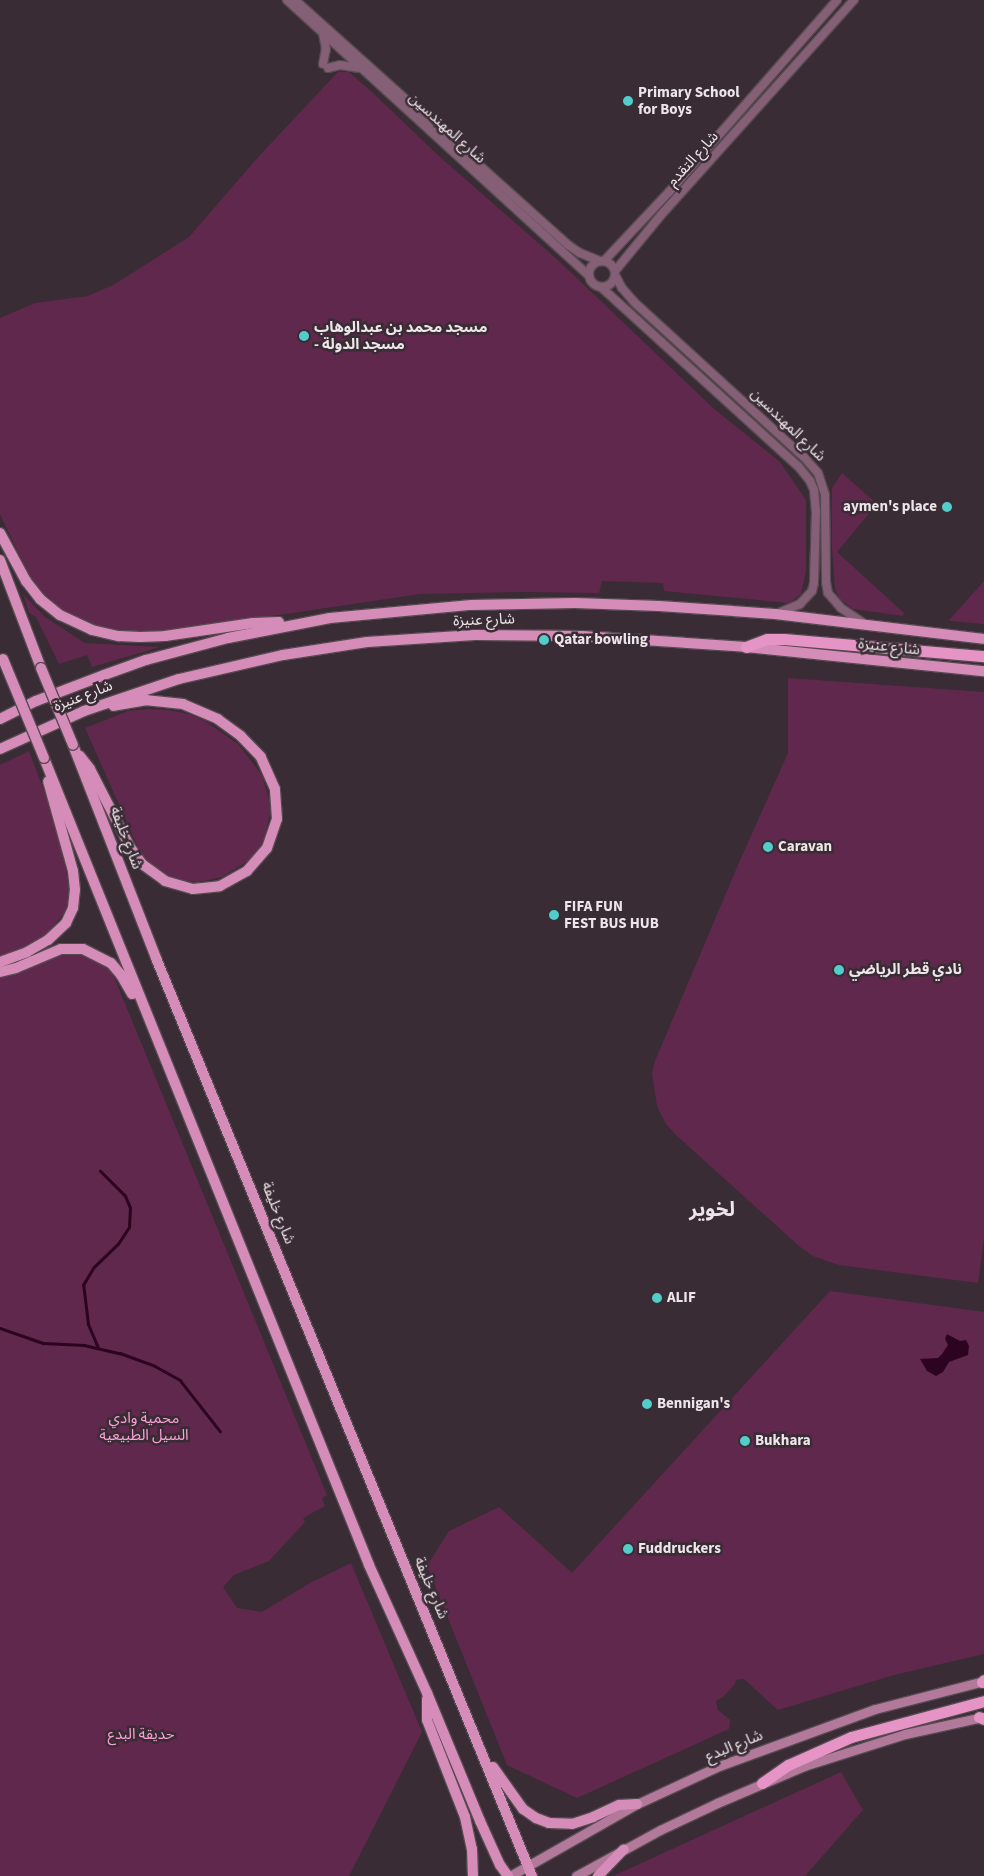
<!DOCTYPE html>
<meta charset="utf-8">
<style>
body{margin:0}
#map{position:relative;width:984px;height:1876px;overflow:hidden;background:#392c34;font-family:"Source Sans 3","Noto Sans Arabic",sans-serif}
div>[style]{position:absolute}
.green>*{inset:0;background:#60284c}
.water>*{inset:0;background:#2d0420}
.stream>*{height:2.5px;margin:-1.25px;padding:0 1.25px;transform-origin:1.25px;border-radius:1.25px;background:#2d0420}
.roads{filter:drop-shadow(1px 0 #564a51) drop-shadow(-1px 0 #564a51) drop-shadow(0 1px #564a51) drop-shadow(0 -1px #564a51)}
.tertiary>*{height:8px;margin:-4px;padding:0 4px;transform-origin:4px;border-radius:4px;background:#845f75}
.tertiary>.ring{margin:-4px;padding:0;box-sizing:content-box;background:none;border:8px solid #845f75;border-radius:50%}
.secondary>*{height:9px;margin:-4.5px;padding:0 4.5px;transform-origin:4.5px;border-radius:4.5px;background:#b3799b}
.primary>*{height:10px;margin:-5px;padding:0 5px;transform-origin:5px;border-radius:5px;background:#d68cb8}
.trunk>*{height:11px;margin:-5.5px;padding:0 5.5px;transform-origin:5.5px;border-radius:5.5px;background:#e694c6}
.bridges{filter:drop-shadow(1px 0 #564a51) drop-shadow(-1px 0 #564a51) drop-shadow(0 1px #564a51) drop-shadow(0 -1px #564a51)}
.primary-bridge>*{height:10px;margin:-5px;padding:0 5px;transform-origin:5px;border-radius:5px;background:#d68cb8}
.dots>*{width:14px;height:14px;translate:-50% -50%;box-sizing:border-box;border:2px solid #392c34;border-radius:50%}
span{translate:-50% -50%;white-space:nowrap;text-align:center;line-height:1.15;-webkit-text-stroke:5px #392c34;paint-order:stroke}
.poi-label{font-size:15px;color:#eee5ea;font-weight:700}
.left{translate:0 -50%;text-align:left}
.right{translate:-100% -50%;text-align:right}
.street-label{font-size:15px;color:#eee5ea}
.park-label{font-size:15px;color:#f9a0d6}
.district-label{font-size:20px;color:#eee5ea;font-weight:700}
</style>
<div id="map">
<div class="green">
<div style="clip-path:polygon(338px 72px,349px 72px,374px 94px,441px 158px,560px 262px,713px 408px,780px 462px,806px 500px,806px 571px,801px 594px,789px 603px,664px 591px,663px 583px,602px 581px,599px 593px,524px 592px,420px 594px,164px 632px,112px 631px,68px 615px,33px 584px,0 514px,0 318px,35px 303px,88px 296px,115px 284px,189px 237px,260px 155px)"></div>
<div style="clip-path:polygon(842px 473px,877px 504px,837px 552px,904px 613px,903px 616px,853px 609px,840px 599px,835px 589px,832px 548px,832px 488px)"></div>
<div style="clip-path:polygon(984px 581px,984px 624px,949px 621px,950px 619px)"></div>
<div style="clip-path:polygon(23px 594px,45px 617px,85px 643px,160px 647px,92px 667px,87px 655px,59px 664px,36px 617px,29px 613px)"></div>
<div style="clip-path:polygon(788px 678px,984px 692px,984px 1238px,978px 1283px,839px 1265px,813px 1256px,799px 1246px,676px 1135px,666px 1124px,657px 1106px,652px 1074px,655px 1061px,738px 865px,788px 753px)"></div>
<div style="clip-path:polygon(148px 709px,168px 710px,189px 714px,205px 721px,238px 744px,262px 775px,271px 807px,264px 842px,253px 858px,222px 877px,199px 882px,179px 880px,159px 871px,141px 854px,85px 728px,128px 711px)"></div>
<div style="clip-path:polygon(29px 751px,60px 833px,70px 894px,65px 912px,46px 935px,33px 944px,0 956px,0 765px)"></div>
<div style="clip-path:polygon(72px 950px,103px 958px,112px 972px,327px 1495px,322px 1498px,325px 1506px,303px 1518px,305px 1522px,269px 1561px,234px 1575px,223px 1587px,237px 1608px,262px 1612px,310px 1583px,351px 1563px,422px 1732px,349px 1876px,0 1876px,0 975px)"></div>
<div style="clip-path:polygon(830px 1291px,984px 1312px,984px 1654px,894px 1675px,778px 1710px,744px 1679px,736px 1680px,735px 1684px,723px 1697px,716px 1701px,718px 1710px,730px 1720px,729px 1729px,577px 1798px,507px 1765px,427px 1566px,449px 1531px,499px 1507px,572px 1573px)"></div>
<div style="clip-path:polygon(841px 1772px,863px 1810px,805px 1876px,613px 1876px)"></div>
</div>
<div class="water">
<div style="clip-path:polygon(947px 1334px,960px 1341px,966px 1340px,969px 1346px,968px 1355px,949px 1362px,943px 1372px,936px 1376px,927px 1371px,920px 1359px,938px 1358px,942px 1354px,948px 1345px,945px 1339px)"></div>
</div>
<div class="stream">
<div style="left:0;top:1328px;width:46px;rotate:19.2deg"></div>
<div style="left:43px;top:1343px;width:41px;rotate:2.8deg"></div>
<div style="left:84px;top:1345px;width:37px;rotate:13deg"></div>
<div style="left:120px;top:1353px;width:37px;rotate:20deg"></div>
<div style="left:155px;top:1366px;width:29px;rotate:29deg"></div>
<div style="left:180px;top:1380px;width:65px;rotate:51.9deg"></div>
<div style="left:98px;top:1348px;width:26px;rotate:-113deg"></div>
<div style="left:88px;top:1324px;width:39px;rotate:-97deg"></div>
<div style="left:83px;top:1285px;width:21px;rotate:-59deg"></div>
<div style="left:94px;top:1267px;width:33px;rotate:-44deg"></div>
<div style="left:118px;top:1244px;width:20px;rotate:-57deg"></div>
<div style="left:129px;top:1227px;width:19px;rotate:-87deg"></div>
<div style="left:130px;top:1208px;width:13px;rotate:-113deg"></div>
<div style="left:125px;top:1196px;width:35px;rotate:-135deg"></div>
</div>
<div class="roads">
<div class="tertiary">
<div style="left:287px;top:0;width:409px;rotate:42.4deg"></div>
<div style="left:295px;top:0;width:367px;rotate:41.9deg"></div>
<div style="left:568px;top:245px;width:14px;rotate:34deg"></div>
<div style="left:580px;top:253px;width:22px;rotate:22deg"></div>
<div style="left:323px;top:64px;width:15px;rotate:-79deg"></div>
<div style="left:326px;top:49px;width:15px;rotate:-101deg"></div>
<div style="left:328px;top:68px;width:12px;rotate:-14deg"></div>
<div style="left:340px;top:65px;width:18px;rotate:9deg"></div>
<div style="left:604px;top:261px;width:95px;rotate:-46.7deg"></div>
<div style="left:669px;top:192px;width:255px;rotate:-48.8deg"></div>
<div class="ring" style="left:589px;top:261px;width:18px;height:18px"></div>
<div style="left:615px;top:271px;width:72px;rotate:-50.6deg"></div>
<div style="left:661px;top:215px;width:289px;rotate:-48.1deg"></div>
<div style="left:615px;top:275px;width:15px;rotate:62deg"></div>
<div style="left:622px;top:288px;width:18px;rotate:49deg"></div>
<div style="left:634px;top:302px;width:230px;rotate:42.4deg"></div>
<div style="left:804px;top:457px;width:21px;rotate:49deg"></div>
<div style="left:818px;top:473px;width:23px;rotate:72deg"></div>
<div style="left:825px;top:495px;width:87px;rotate:89.3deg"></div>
<div style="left:826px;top:582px;width:11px;rotate:80deg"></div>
<div style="left:828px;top:593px;width:20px;rotate:49deg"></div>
<div style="left:841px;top:608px;width:27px;rotate:34deg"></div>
<div style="left:601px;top:287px;width:266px;rotate:42.3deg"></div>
<div style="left:798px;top:466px;width:19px;rotate:51deg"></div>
<div style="left:810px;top:481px;width:10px;rotate:66deg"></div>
<div style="left:814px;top:490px;width:21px;rotate:85deg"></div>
<div style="left:816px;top:511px;width:72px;rotate:91.6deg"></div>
<div style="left:814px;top:583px;width:8px;rotate:104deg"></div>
<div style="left:812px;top:591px;width:18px;rotate:133deg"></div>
<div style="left:800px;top:604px;width:25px;rotate:157deg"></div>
</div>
<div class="secondary">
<div style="left:510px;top:1876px;width:146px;rotate:-29.6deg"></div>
<div style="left:637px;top:1804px;width:90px;rotate:-24.9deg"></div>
<div style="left:719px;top:1766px;width:166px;rotate:-20.1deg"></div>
<div style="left:875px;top:1709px;width:113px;rotate:-14.4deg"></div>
<div style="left:576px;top:1876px;width:96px;rotate:-28.7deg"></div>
<div style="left:660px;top:1830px;width:63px;rotate:-25.3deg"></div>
<div style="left:717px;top:1803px;width:95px;rotate:-23deg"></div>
<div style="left:804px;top:1766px;width:106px;rotate:-17.6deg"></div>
<div style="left:905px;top:1734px;width:80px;rotate:-12.3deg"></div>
</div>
<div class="primary">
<div style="left:0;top:533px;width:55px;rotate:61.6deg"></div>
<div style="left:26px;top:581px;width:23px;rotate:52deg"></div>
<div style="left:40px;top:599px;width:26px;rotate:39deg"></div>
<div style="left:60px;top:615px;width:35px;rotate:25deg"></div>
<div style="left:92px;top:630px;width:28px;rotate:13deg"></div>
<div style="left:119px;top:636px;width:21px;rotate:3deg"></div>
<div style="left:140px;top:637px;width:25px;rotate:-2deg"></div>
<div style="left:165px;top:636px;width:89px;rotate:-8.4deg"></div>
<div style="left:253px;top:623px;width:26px;rotate:-2deg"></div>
<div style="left:0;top:560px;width:116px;rotate:69.2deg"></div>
<div style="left:0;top:719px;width:40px;rotate:-26.6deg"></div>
<div style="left:36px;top:701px;width:73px;rotate:-20.9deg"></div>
<div style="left:104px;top:675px;width:45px;rotate:-19.7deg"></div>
<div style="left:146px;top:660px;width:85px;rotate:-15deg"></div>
<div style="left:228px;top:638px;width:104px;rotate:-11.1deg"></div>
<div style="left:330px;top:618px;width:142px;rotate:-5.3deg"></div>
<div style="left:471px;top:605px;width:104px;rotate:-1.1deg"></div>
<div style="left:575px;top:603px;width:84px;rotate:2deg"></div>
<div style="left:659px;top:606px;width:116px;rotate:3.9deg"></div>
<div style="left:775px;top:614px;width:210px;rotate:6.8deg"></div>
<div style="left:73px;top:745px;width:229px;rotate:68.7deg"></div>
<div style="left:156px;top:958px;width:992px;rotate:67.73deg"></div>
<div style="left:0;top:749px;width:92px;rotate:-24.3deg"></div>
<div style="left:84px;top:711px;width:100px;rotate:-18.6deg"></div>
<div style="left:179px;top:679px;width:107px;rotate:-13deg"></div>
<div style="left:283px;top:655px;width:85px;rotate:-8.8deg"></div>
<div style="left:367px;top:642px;width:108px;rotate:-3.7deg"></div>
<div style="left:475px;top:635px;width:107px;rotate:0.5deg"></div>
<div style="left:582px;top:636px;width:164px;rotate:3.8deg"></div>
<div style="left:746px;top:647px;width:239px;rotate:5.8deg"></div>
<div style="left:80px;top:756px;width:16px;rotate:52deg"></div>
<div style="left:90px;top:769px;width:88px;rotate:62.9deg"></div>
<div style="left:130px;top:847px;width:21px;rotate:55deg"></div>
<div style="left:142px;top:864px;width:29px;rotate:36deg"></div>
<div style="left:165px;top:881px;width:29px;rotate:16deg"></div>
<div style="left:193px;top:889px;width:27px;rotate:-6deg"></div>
<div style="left:220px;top:886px;width:31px;rotate:-29deg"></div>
<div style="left:247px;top:871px;width:30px;rotate:-49deg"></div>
<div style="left:267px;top:848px;width:31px;rotate:-71deg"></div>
<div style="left:277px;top:819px;width:30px;rotate:-94deg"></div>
<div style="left:275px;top:789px;width:35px;rotate:-114deg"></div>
<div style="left:261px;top:757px;width:29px;rotate:-134deg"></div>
<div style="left:241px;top:736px;width:29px;rotate:-144deg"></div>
<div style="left:218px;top:719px;width:38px;rotate:-157deg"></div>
<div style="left:183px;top:704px;width:36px;rotate:-174deg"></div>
<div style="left:147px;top:700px;width:34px;rotate:170deg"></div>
<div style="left:44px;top:758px;width:870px;rotate:68.06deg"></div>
<div style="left:369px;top:1565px;width:141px;rotate:65.6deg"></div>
<div style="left:427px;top:1693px;width:139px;rotate:67.5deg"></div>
<div style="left:480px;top:1821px;width:48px;rotate:65.6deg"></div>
<div style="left:500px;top:1865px;width:14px;rotate:54deg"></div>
<div style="left:0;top:962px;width:29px;rotate:-20deg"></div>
<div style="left:27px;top:952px;width:24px;rotate:-30deg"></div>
<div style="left:48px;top:940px;width:25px;rotate:-43deg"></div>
<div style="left:66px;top:923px;width:17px;rotate:-65deg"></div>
<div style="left:73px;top:908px;width:18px;rotate:-84deg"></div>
<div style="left:75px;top:890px;width:19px;rotate:-96deg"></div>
<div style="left:73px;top:871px;width:93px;rotate:-105.5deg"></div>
<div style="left:0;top:972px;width:16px;rotate:-14deg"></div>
<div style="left:16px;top:968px;width:49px;rotate:-22.9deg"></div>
<div style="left:61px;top:949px;width:22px"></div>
<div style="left:83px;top:949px;width:31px;rotate:27deg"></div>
<div style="left:111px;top:963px;width:16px;rotate:50deg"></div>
<div style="left:121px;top:975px;width:22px;rotate:60deg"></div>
<div style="left:427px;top:1699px;width:21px;rotate:90deg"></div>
<div style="left:427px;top:1720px;width:104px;rotate:68.6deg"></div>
<div style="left:465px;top:1817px;width:33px;rotate:78deg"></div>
<div style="left:472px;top:1849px;width:27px;rotate:88deg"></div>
<div style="left:493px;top:1767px;width:52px;rotate:54.5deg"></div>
<div style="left:523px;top:1809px;width:16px;rotate:35deg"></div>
<div style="left:536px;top:1818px;width:14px;rotate:21deg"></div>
<div style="left:549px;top:1823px;width:23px;rotate:2deg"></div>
<div style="left:572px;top:1824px;width:22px;rotate:-18deg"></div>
<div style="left:593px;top:1817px;width:29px;rotate:-25deg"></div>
<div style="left:619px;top:1805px;width:18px;rotate:-3deg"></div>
<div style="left:598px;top:1876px;width:37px;rotate:-46deg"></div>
</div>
<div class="trunk">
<div style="left:746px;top:647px;width:22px;rotate:-21deg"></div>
<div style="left:767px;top:639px;width:17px"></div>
<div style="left:784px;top:639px;width:201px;rotate:4.9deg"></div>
<div style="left:982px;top:1682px;width:3px;rotate:-45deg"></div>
<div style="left:979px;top:1717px;width:5px;rotate:22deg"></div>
<div style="left:762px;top:1783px;width:32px;rotate:-35deg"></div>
<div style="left:788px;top:1765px;width:69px;rotate:-24deg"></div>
<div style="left:851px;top:1737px;width:138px;rotate:-15.1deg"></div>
</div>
</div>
<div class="bridges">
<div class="primary-bridge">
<div style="left:3px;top:659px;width:107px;rotate:67.5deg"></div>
<div style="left:41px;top:668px;width:83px;rotate:67.4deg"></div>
</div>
</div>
<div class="dots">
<div style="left:628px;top:101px;background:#53cdcb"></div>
<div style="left:304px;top:336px;background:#53cdcb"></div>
<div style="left:947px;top:507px;background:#53cdcb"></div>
<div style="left:544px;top:640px;background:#53cdcb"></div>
<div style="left:768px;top:847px;background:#53cdcb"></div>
<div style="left:554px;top:915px;background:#53cdcb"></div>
<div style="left:839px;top:970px;background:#53cdcb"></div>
<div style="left:657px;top:1298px;background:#53cdcb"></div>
<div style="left:647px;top:1404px;background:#53cdcb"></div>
<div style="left:745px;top:1441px;background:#53cdcb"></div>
<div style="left:628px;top:1549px;background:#53cdcb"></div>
</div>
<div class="poi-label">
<span class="left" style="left:638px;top:101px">Primary School<br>for Boys</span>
<span class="left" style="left:314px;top:336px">مسجد محمد بن عبدالوهاب<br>- مسجد الدولة</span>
<span class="right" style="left:937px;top:507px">aymen's place</span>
<span class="left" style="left:554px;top:640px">Qatar bowling</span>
<span class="left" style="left:778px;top:847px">Caravan</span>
<span class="left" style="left:564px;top:915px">FIFA FUN<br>FEST BUS HUB</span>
<span class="left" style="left:849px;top:970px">نادي قطر الرياضي</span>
<span class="left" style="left:667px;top:1298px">ALIF</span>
<span class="left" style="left:657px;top:1404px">Bennigan's</span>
<span class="left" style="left:755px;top:1441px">Bukhara</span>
<span class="left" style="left:638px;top:1549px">Fuddruckers</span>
</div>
<div class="street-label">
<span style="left:447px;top:128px;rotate:42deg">شارع المهندسين</span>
<span style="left:693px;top:159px;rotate:-48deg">شارع التقدم</span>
<span style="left:788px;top:425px;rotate:44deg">شارع المهندسين</span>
<span style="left:484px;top:620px;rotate:-2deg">شارع عنيزة</span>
<span style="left:889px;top:647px;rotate:6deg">شارع عنيزة</span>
<span style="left:83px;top:696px;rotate:-21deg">شارع عنيزة</span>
<span style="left:126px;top:838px;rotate:69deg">شارع خليفة</span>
<span style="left:278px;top:1213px;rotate:68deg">شارع خليفة</span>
<span style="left:431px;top:1588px;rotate:67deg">شارع خليفة</span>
<span style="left:734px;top:1746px;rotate:-22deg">شارع البدع</span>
</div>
<div class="park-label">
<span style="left:144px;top:1427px">محمية وادي<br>السيل الطبيعية</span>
<span style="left:141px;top:1735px">حديقة البدع</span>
</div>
<div class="district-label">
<span style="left:712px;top:1210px">لخوير</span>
</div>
</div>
